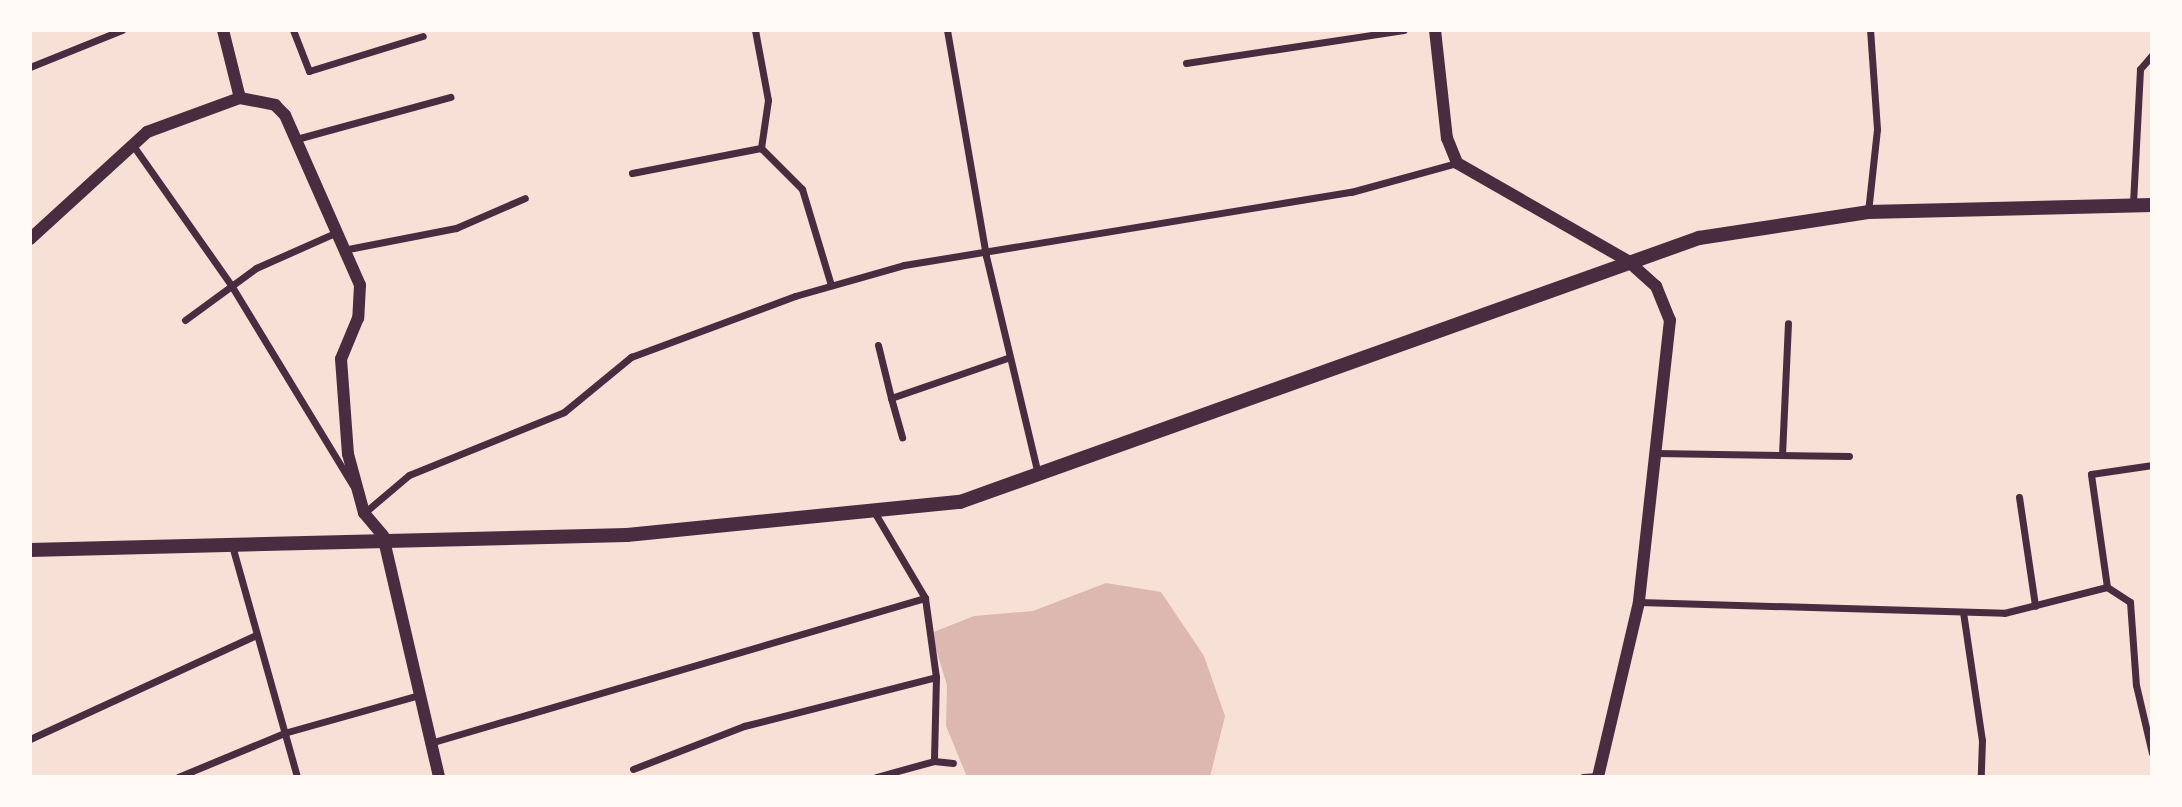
<!DOCTYPE html>
<style>
body{margin:0}
#map{position:relative;width:2182px;height:807px;overflow:hidden;background:#f7e1d7;font-family:"PT Sans",sans-serif}
div>[style]{position:absolute}
.water>*{inset:0;background:#dcb8b0}
.minor>*{height:7px;margin:-3.5px;padding:0 3.5px;transform-origin:3.5px;border-radius:3.5px;background:#4a2c40}
.tertiary>*{height:12px;margin:-6px;padding:0 6px;transform-origin:6px;border-radius:6px;background:#4a2c40}
.secondary>*{height:14px;margin:-7px;padding:0 7px;transform-origin:7px;border-radius:7px;background:#4a2c40}
span{translate:-50% -50%;white-space:nowrap;text-align:center;line-height:1.15;-webkit-text-stroke:7px #fffaf5;paint-order:stroke}
.frame{position:absolute;inset:0;border:32px solid #fffaf5;pointer-events:none}
</style>
<div id="map">
<div class="water">
<div style="clip-path:polygon(1106px 583px,1161px 592px,1204px 656px,1225px 716px,1210px 777px,967px 777px,946px 726px,947px 685px,931px 633px,974px 616px,1033px 611px)"></div>
</div>
<div class="minor">
<div style="left:293px;top:30px;width:44px;rotate:68.7deg"></div>
<div style="left:309px;top:71px;width:119px;rotate:-17.1deg"></div>
<div style="left:755px;top:30px;width:71px;rotate:79.5deg"></div>
<div style="left:768px;top:100px;width:49px;rotate:98.3deg"></div>
<div style="left:761px;top:148px;width:58px;rotate:45deg"></div>
<div style="left:802px;top:189px;width:100px;rotate:73.2deg"></div>
<div style="left:947px;top:30px;width:229px;rotate:80.2deg"></div>
<div style="left:986px;top:256px;width:224px;rotate:76.6deg"></div>
<div style="left:1186px;top:63px;width:220px;rotate:-8.6deg"></div>
<div style="left:30px;top:67px;width:99px;rotate:-21.9deg"></div>
<div style="left:300px;top:138px;width:156px;rotate:-15.3deg"></div>
<div style="left:132px;top:144px;width:172px;rotate:54.9deg"></div>
<div style="left:231px;top:285px;width:235px;rotate:58.7deg"></div>
<div style="left:632px;top:173px;width:131px;rotate:-11deg"></div>
<div style="left:2133px;top:203px;width:134px;rotate:-87deg"></div>
<div style="left:2140px;top:69px;width:18px;rotate:-49deg"></div>
<div style="left:1868px;top:212px;width:83px;rotate:-83.8deg"></div>
<div style="left:1877px;top:129px;width:99px;rotate:-94deg"></div>
<div style="left:343px;top:250px;width:115px;rotate:-11deg"></div>
<div style="left:456px;top:228px;width:75px;rotate:-23.5deg"></div>
<div style="left:185px;top:320px;width:88px;rotate:-36.2deg"></div>
<div style="left:256px;top:268px;width:86px;rotate:-23.9deg"></div>
<div style="left:878px;top:345px;width:55px;rotate:76.2deg"></div>
<div style="left:891px;top:398px;width:123px;rotate:-19deg"></div>
<div style="left:891px;top:398px;width:41px;rotate:74.2deg"></div>
<div style="left:1656px;top:453px;width:193px;rotate:0.9deg"></div>
<div style="left:1782px;top:455px;width:132px;rotate:-87.4deg"></div>
<div style="left:2019px;top:497px;width:110px;rotate:81.6deg"></div>
<div style="left:364px;top:513px;width:59px;rotate:-40.2deg"></div>
<div style="left:409px;top:475px;width:167px;rotate:-22.1deg"></div>
<div style="left:564px;top:412px;width:87px;rotate:-39.4deg"></div>
<div style="left:631px;top:357px;width:175px;rotate:-20.4deg"></div>
<div style="left:795px;top:296px;width:113px;rotate:-15.9deg"></div>
<div style="left:904px;top:265px;width:453px;rotate:-9.3deg"></div>
<div style="left:1351px;top:192px;width:110px;rotate:-15.3deg"></div>
<div style="left:876px;top:515px;width:96px;rotate:59.4deg"></div>
<div style="left:925px;top:598px;width:80px;rotate:82.1deg"></div>
<div style="left:936px;top:677px;width:84px;rotate:91.4deg"></div>
<div style="left:233px;top:549px;width:237px;rotate:74.3deg"></div>
<div style="left:2107px;top:587px;width:114px;rotate:-98.1deg"></div>
<div style="left:2091px;top:474px;width:62px;rotate:-8.4deg"></div>
<div style="left:1639px;top:602px;width:365px;rotate:1.7deg"></div>
<div style="left:2004px;top:613px;width:106px;rotate:-14.2deg"></div>
<div style="left:2107px;top:587px;width:27px;rotate:33deg"></div>
<div style="left:2130px;top:602px;width:83px;rotate:85.9deg"></div>
<div style="left:2136px;top:685px;width:70px;rotate:76.8deg"></div>
<div style="left:1963px;top:612px;width:129px;rotate:81.6deg"></div>
<div style="left:1982px;top:740px;width:37px;rotate:92deg"></div>
<div style="left:30px;top:739px;width:247px;rotate:-24.7deg"></div>
<div style="left:430px;top:743px;width:516px;rotate:-16.33deg"></div>
<div style="left:633px;top:769px;width:119px;rotate:-21.2deg"></div>
<div style="left:744px;top:726px;width:198px;rotate:-14.3deg"></div>
<div style="left:178px;top:777px;width:115px;rotate:-22.5deg"></div>
<div style="left:284px;top:733px;width:140px;rotate:-15.7deg"></div>
<div style="left:876px;top:777px;width:60px;rotate:-15.4deg"></div>
<div style="left:934px;top:761px;width:19px;rotate:6deg"></div>
<div style="left:1583px;top:777px;width:15px;rotate:-4deg"></div>
</div>
<div class="tertiary">
<div style="left:223px;top:30px;width:70px;rotate:76deg"></div>
<div style="left:1435px;top:30px;width:109px;rotate:83.7deg"></div>
<div style="left:1447px;top:138px;width:27px;rotate:68deg"></div>
<div style="left:1457px;top:163px;width:197px;rotate:29.8deg"></div>
<div style="left:1628px;top:261px;width:38px;rotate:42deg"></div>
<div style="left:1656px;top:286px;width:37px;rotate:68deg"></div>
<div style="left:1670px;top:320px;width:284px;rotate:96.3deg"></div>
<div style="left:1639px;top:602px;width:180px;rotate:103.2deg"></div>
<div style="left:30px;top:239px;width:159px;rotate:-42.4deg"></div>
<div style="left:147px;top:132px;width:99px;rotate:-20.1deg"></div>
<div style="left:240px;top:98px;width:36px;rotate:11deg"></div>
<div style="left:275px;top:105px;width:14px;rotate:45deg"></div>
<div style="left:285px;top:115px;width:186px;rotate:66.2deg"></div>
<div style="left:360px;top:285px;width:33px;rotate:93deg"></div>
<div style="left:358px;top:318px;width:44px;rotate:112.5deg"></div>
<div style="left:341px;top:359px;width:95px;rotate:85.8deg"></div>
<div style="left:348px;top:454px;width:61px;rotate:74.8deg"></div>
<div style="left:364px;top:513px;width:30px;rotate:50deg"></div>
<div style="left:383px;top:536px;width:247px;rotate:76.9deg"></div>
</div>
<div class="secondary">
<div style="left:30px;top:550px;width:597px;rotate:-1.44deg"></div>
<div style="left:627px;top:535px;width:335px;rotate:-5.7deg"></div>
<div style="left:960px;top:502px;width:785px;rotate:-19.66deg"></div>
<div style="left:1699px;top:238px;width:171px;rotate:-8.7deg"></div>
<div style="left:1868px;top:212px;width:284px;rotate:-1.4deg"></div>
</div>
<div class="frame"></div>
</div>
